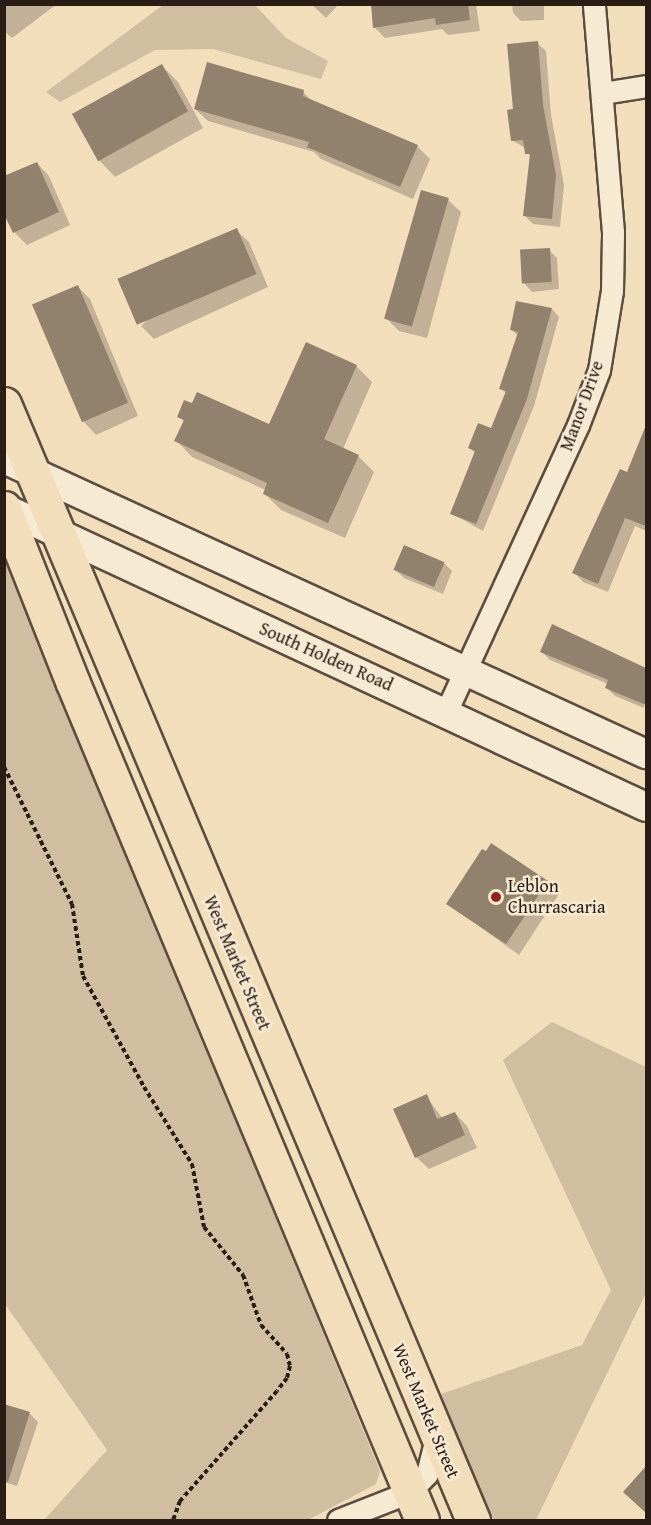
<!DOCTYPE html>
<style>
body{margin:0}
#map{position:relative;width:651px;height:1525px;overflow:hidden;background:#f3debc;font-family:"Gentium Book Plus",serif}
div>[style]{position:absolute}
.green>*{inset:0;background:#d1bda0}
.shadow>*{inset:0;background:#0003}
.building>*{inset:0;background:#92816c;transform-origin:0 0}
.path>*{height:4px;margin-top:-2px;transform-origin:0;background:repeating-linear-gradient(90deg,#291d16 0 4.5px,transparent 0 7.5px)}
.roads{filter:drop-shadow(2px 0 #5c4d40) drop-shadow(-2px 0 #5c4d40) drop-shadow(0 2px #5c4d40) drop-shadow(0 -2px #5c4d40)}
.minor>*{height:21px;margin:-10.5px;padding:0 10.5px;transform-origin:10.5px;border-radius:10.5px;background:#f7ead3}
.secondary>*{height:28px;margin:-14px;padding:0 14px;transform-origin:14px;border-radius:14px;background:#f7ead3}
.primary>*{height:33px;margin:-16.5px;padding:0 16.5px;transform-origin:16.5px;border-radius:16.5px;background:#f3debc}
.dots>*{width:16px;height:16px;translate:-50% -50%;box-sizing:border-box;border:3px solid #f7ead3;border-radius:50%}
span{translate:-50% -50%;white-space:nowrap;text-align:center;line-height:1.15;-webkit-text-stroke:5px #f7ead3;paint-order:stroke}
.street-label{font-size:18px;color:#291d16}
.poi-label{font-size:18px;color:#291d16}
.left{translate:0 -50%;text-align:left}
.frame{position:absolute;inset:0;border:6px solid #291d16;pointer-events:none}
</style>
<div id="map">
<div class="green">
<div style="clip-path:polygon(163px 5px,255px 5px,286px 38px,328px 61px,321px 79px,213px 49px,155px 50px,60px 102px,46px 92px)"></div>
<div style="clip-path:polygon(4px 559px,380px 1471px,376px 1484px,308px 1520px,44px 1520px,107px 1450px,5px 1304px)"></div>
<div style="clip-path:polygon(552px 1022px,646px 1067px,646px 1293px,536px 1520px,488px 1520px,438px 1395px,582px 1345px,611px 1290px,503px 1060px)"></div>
</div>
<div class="shadow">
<div style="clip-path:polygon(4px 4px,57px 4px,12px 38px,4px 31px)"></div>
<div style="clip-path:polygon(311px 4px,339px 4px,326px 18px)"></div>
<div style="clip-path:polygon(372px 4px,476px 4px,480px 31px,448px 35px,442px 29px,385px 38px,374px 27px)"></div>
<div style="clip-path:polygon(512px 4px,544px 4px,544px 20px,521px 21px,513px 13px)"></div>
<div style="clip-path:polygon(537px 43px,546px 51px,551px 115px,564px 185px,560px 227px,533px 224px,525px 216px,531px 158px,525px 148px,512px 140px,515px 110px)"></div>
<div style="clip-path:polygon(162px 66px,178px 82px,203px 128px,115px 177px,99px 160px)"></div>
<div style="clip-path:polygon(303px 92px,313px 102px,417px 146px,430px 159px,413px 199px,321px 159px,314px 152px,208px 121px,195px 109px)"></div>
<div style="clip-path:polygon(37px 163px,49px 176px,70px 225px,27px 245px,14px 232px)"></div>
<div style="clip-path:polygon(448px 200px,461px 212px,427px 338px,399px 331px,386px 318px)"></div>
<div style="clip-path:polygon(236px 230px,249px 242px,268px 287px,154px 339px,141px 326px)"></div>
<div style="clip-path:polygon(549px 250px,557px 258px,559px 289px,532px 292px,524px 283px)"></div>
<div style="clip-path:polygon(78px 287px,90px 299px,138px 416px,96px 435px,84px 422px)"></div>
<div style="clip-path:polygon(552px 309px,559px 317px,534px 406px,483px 531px,451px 513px,476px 454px,470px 448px,492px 430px,507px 394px,501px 389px,518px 336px,512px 330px)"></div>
<div style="clip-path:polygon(356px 366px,372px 382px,343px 449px,358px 456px,374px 472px,345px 538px,281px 510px,264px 493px,266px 490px,192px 457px,176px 440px,184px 422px,179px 416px,270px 426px)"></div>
<div style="clip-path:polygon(646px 427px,646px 531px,635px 526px,608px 592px,583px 582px,574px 572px,628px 474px)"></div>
<div style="clip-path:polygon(444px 563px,452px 571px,443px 594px,404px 578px,396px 570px)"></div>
<div style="clip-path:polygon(552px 626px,646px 669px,644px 708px,615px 696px,607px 688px,608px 684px,550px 660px,542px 652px)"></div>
<div style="clip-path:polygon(547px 882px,559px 894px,519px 955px,448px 904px)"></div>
<div style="clip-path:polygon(426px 1096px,443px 1119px,455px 1113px,467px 1126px,477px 1148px,429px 1169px,416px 1157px)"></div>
<div style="clip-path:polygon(4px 1405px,30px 1414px,38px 1422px,17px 1486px,4px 1482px)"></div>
<div style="clip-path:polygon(646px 1468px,646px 1513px,625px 1492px)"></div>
</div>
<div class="building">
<div style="clip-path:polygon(371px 4px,468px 4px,470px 20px,436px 25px,435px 18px,373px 28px)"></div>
<div style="clip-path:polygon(538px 41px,543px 105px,556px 175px,552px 219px,523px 216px,530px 154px,525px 154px,523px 140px,511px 141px,507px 110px,513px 109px,507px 44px)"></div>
<div style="clip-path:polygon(207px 62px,304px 90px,303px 96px,418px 145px,400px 187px,307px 147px,309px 142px,194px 109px)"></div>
<div style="left:162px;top:64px;width:54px;height:103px;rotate:61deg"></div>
<div style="clip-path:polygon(37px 162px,59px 212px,13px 233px,4px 214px,4px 176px)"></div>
<div style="left:421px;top:190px;width:29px;height:134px;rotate:16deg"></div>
<div style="left:237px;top:228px;width:50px;height:130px;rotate:67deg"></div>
<div style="left:550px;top:248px;width:34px;height:30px;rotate:87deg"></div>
<div style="left:78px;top:285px;width:128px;height:50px;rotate:67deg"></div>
<div style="clip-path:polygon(516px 301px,552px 308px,527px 399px,476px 524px,450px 514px,475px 451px,468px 448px,478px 423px,491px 428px,506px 391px,499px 389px,518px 332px,510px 330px)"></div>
<div style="clip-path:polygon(306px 342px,357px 365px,324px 439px,359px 455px,328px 523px,263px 494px,267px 483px,174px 441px,184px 420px,177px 417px,184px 400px,192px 403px,197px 392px,269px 424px)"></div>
<div style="clip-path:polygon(646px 425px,646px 526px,625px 518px,598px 584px,572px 573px,620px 469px,627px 472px)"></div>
<div style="left:404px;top:545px;width:44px;height:27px;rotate:23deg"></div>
<div style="clip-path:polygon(552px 624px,646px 668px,646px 705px,605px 688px,608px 680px,540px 652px)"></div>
<div style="clip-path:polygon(491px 843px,548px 881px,506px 944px,446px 904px,482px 849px,486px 851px)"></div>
<div style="clip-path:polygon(427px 1094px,437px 1119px,455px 1112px,465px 1135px,415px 1158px,393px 1109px)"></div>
<div style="clip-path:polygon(4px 1404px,30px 1412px,8px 1482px,4px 1481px)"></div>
<div style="clip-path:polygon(646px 1466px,646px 1513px,623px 1492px)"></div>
</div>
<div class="path">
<div style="left:4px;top:767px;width:153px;rotate:63.6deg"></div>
<div style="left:72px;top:904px;width:73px;rotate:81.3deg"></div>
<div style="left:83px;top:976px;width:127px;rotate:61.2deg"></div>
<div style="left:144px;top:1087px;width:91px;rotate:58.1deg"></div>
<div style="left:192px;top:1164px;width:64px;rotate:79.2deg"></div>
<div style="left:204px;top:1227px;width:62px;rotate:50.9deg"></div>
<div style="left:243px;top:1275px;width:53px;rotate:70.2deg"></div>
<div style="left:261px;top:1325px;width:39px;rotate:48deg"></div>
<div style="left:287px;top:1354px;width:12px;rotate:76deg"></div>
<div style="left:290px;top:1366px;width:12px;rotate:104deg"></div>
<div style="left:287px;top:1378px;width:16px;rotate:128deg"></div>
<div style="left:277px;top:1391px;width:147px;rotate:131.4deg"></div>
<div style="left:180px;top:1501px;width:20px;rotate:110deg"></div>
</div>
<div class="roads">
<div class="minor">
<div style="left:603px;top:93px;width:44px;rotate:-9.2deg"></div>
<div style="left:446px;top:712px;width:316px;rotate:-65.3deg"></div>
<div style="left:578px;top:425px;width:59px;rotate:-69.1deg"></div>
<div style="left:599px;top:370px;width:80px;rotate:-80.7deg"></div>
<div style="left:612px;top:291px;width:59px;rotate:-89deg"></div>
<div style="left:613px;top:232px;width:229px;rotate:-94.8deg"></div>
<div style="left:338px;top:1520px;width:76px;rotate:-21.5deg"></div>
<div style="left:409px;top:1492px;width:25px;rotate:-45deg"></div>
<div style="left:427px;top:1474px;width:38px;rotate:-76deg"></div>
</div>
<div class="secondary">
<div style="left:4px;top:459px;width:707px;rotate:24.68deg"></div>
<div style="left:4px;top:508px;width:708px;rotate:24.97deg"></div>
</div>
<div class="primary">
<div style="left:4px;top:404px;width:1211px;rotate:67.21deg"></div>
<div style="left:4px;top:508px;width:188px;rotate:68.5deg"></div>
<div style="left:73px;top:683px;width:907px;rotate:67.37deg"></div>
</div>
</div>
<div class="dots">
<div style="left:496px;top:897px;background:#8f2418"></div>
</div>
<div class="street-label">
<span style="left:582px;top:406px;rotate:-70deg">Manor Drive</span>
<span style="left:326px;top:657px;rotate:24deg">South Holden Road</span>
<span style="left:237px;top:963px;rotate:67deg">West Market Street</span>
<span style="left:426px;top:1411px;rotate:67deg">West Market Street</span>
</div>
<div class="poi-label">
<span class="left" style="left:508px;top:897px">Leblon<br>Churrascaria</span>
</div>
<div class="frame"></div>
</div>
